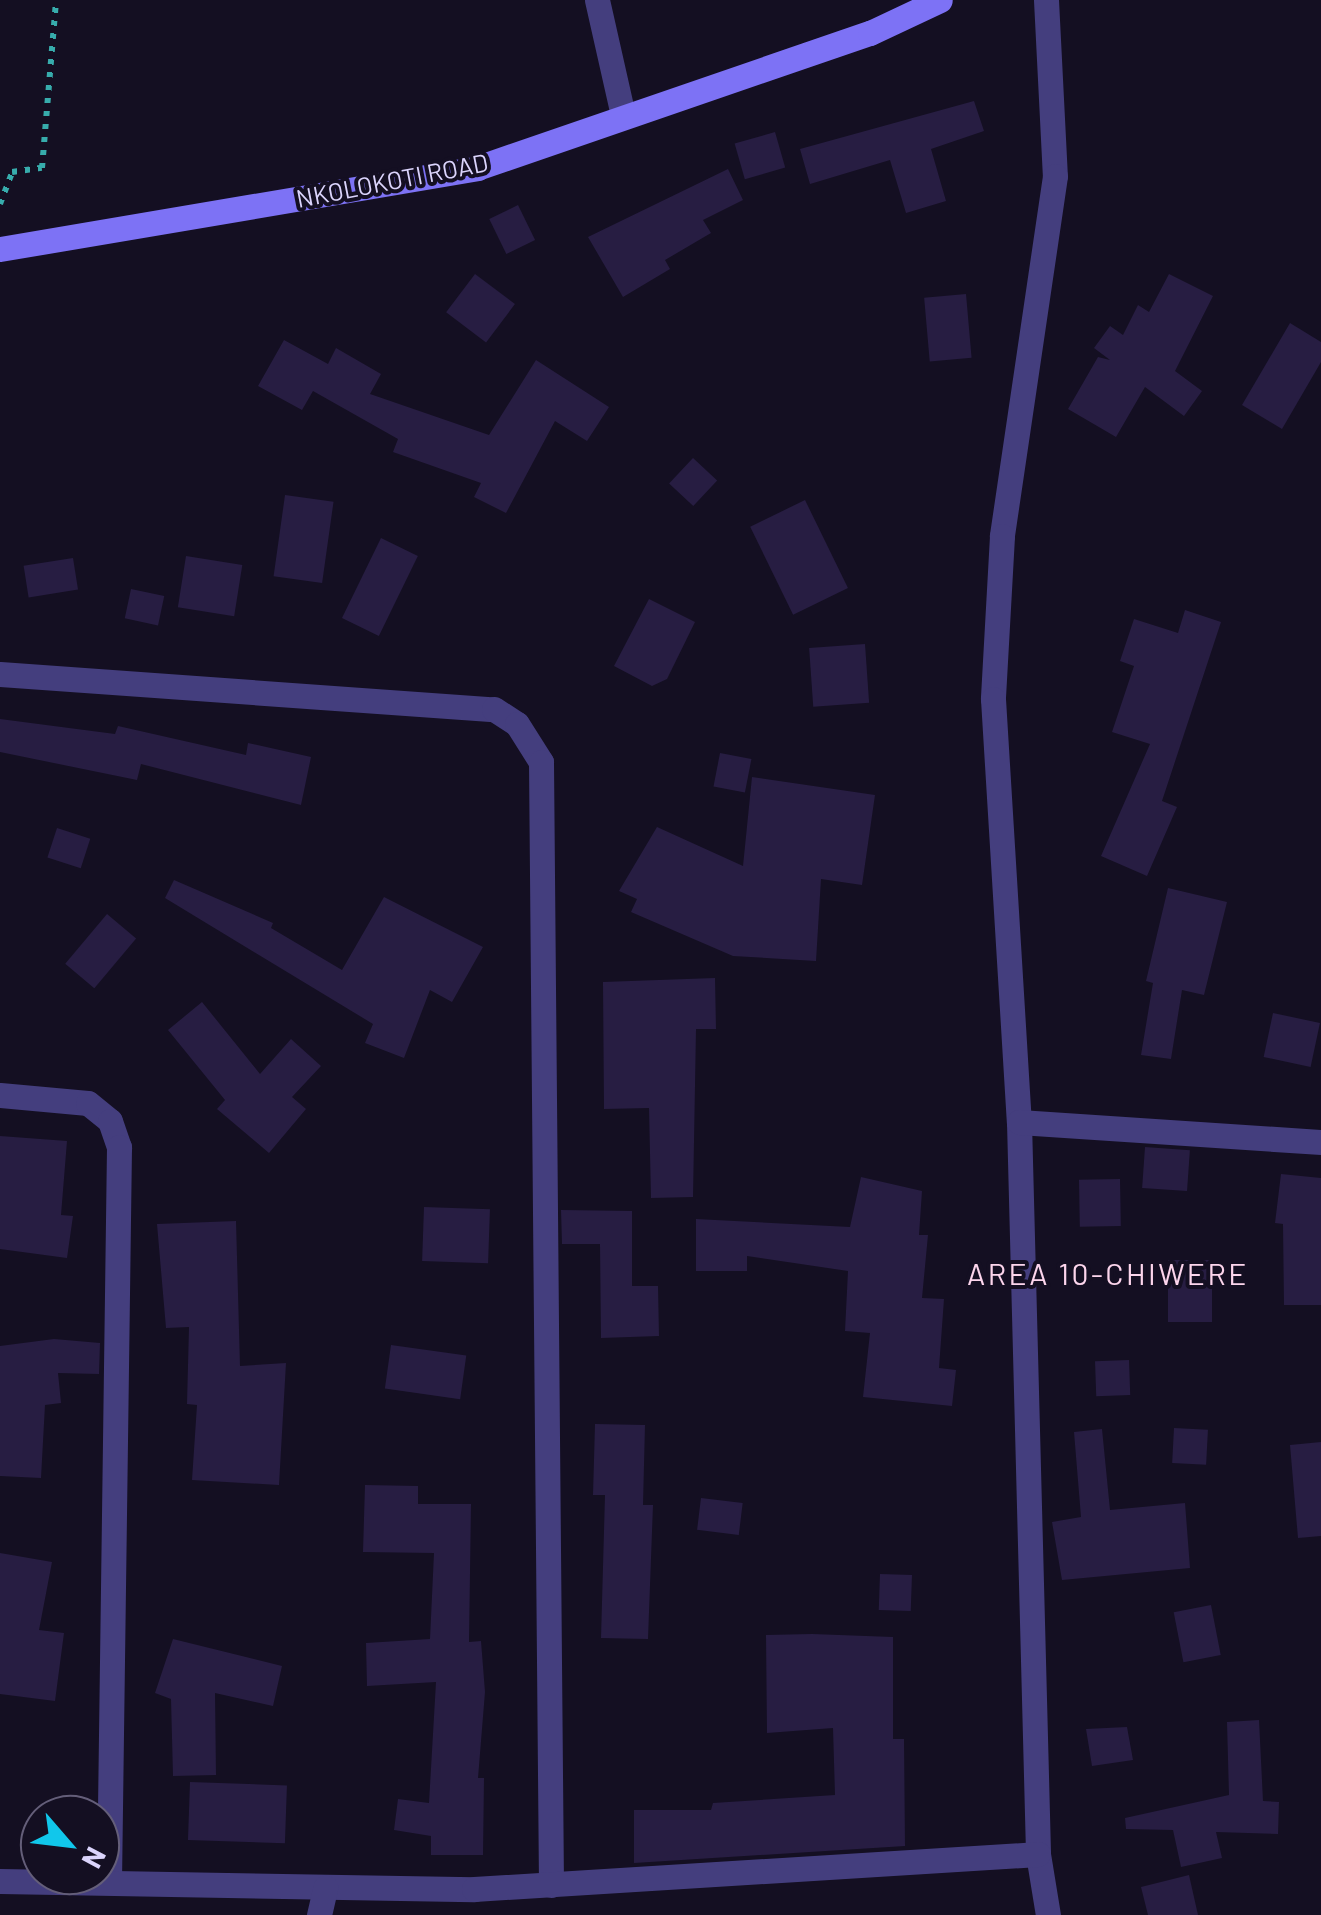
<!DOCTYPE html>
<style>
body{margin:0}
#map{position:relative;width:1321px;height:1915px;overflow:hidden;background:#140f22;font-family:Barlow,sans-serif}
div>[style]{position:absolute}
.building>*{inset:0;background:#271d42;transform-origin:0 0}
.path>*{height:6px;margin-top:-3px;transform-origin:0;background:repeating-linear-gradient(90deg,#37acac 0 5px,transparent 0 13px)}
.street>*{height:25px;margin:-12.5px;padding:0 12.5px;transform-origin:12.5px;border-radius:12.5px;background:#443e7e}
.secondary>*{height:25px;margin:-12.5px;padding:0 12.5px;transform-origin:12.5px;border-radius:12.5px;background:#7d72f5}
span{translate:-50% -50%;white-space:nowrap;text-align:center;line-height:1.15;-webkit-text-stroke:8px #140f22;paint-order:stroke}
.street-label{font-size:25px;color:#dbd4fc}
.quarter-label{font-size:30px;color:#fcd5ec;letter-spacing:2.5px}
.north{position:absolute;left:20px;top:1795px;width:100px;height:100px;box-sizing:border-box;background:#140f22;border:2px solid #645e79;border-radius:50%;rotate:118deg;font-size:28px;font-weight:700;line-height:40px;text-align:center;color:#dbd4fc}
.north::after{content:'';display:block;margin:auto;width:35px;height:45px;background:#11c7eb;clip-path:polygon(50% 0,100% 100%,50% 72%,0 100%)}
</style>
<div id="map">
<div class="building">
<div style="clip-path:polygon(974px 101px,984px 131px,931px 149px,946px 201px,906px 213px,890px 160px,810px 184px,800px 149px)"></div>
<div style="left:775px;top:132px;width:37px;height:42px;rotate:74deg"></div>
<div style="clip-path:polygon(728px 169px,743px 200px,703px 220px,711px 233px,665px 260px,670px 269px,623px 297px,588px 237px)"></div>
<div style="left:518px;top:205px;width:39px;height:32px;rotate:64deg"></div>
<div style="left:475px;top:274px;width:50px;height:48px;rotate:37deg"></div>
<div style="clip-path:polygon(1169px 274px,1213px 296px,1175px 371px,1202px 391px,1184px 416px,1145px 387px,1116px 437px,1068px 409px,1098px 357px,1110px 360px,1094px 348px,1110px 326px,1123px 335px,1138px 305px,1149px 312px)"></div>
<div style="left:966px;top:294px;width:64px;height:42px;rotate:85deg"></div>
<div style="clip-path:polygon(1290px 323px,1321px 342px,1321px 362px,1282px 429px,1242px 405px)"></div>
<div style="clip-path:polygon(284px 340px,328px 364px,336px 348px,381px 374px,370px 394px,489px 435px,536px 360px,609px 407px,587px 441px,555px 421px,506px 513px,474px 497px,481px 483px,393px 452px,398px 439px,313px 391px,302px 410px,258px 386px)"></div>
<div style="left:693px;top:458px;width:33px;height:35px;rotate:43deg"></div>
<div style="left:285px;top:495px;width:49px;height:82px;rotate:8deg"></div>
<div style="left:805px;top:500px;width:98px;height:61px;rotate:64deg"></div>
<div style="left:381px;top:538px;width:41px;height:89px;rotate:26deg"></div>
<div style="left:186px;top:556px;width:57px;height:52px;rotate:9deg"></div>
<div style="left:73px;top:558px;width:32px;height:50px;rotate:81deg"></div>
<div style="left:131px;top:589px;width:34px;height:30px;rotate:12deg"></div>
<div style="clip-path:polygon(649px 599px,695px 622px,667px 679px,652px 686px,614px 666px)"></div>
<div style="clip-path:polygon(1185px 610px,1221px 622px,1162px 801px,1177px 807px,1147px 876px,1101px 856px,1150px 744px,1112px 732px,1134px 666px,1120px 661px,1134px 619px,1178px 633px)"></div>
<div style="left:865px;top:644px;width:59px;height:56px;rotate:86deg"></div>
<div style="clip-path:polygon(0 719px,115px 734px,118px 726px,246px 755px,248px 743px,311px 757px,301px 805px,141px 764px,137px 780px,0 752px)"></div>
<div style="left:720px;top:753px;width:32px;height:34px;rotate:11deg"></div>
<div style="clip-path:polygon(752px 777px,875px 795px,862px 885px,821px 879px,816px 961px,733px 956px,631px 912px,637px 899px,619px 891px,657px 827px,743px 866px)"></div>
<div style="left:57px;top:828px;width:35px;height:31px;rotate:18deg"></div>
<div style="clip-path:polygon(174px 880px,273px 923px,271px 928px,342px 970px,384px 897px,483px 947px,452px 1002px,430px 990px,404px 1058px,365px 1043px,373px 1024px,165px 898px)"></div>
<div style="clip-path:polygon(1168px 888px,1227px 902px,1204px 995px,1182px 990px,1171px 1059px,1141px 1055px,1153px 983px,1146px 981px)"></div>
<div style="left:107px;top:914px;width:38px;height:65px;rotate:40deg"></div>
<div style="clip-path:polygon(715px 978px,716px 1029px,696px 1029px,693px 1197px,651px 1198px,649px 1108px,604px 1109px,603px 982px)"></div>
<div style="clip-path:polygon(202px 1002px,260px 1074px,291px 1039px,321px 1066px,292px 1097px,306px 1109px,269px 1153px,217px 1109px,225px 1100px,168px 1030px)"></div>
<div style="left:1273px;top:1013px;width:48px;height:45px;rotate:12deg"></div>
<div style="clip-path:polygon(0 1136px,67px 1141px,61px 1215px,73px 1216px,67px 1258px,0 1249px)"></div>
<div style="left:1145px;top:1147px;width:45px;height:41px;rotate:4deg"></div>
<div style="clip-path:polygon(1281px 1174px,1321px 1178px,1321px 1305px,1284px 1305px,1283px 1224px,1275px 1223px)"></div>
<div style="clip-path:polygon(861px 1177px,922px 1191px,919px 1235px,928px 1235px,922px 1298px,944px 1299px,939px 1368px,956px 1370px,952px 1406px,863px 1397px,870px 1333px,845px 1331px,848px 1271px,747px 1256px,747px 1271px,696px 1271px,696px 1219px,850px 1227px)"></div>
<div style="left:1120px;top:1179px;width:47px;height:41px;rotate:89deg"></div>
<div style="left:424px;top:1207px;width:66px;height:54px;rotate:2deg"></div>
<div style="clip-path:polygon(561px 1210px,632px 1211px,632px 1286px,658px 1286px,659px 1336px,601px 1338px,600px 1244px,562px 1244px)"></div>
<div style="clip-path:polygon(236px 1221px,240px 1366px,286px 1363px,279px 1485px,192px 1480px,197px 1405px,187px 1404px,189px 1327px,166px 1328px,157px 1224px)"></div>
<div style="left:1168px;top:1260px;width:44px;height:62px"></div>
<div style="clip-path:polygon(54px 1339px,100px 1343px,99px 1374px,58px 1373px,61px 1403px,45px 1405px,41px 1478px,0 1476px,0 1346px)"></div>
<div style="left:391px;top:1345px;width:76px;height:44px;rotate:8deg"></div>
<div style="left:1129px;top:1360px;width:35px;height:34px;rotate:88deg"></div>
<div style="clip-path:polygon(595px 1424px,645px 1425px,643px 1505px,653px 1505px,648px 1639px,601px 1638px,605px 1495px,593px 1495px)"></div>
<div style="left:1174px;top:1428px;width:34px;height:35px;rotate:3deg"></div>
<div style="clip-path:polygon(1102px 1429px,1110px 1510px,1185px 1503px,1190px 1568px,1062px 1580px,1052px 1522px,1081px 1517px,1074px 1432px)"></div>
<div style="clip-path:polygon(1321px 1442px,1321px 1536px,1298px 1538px,1290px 1445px)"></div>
<div style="clip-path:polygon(365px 1485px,418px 1486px,418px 1504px,471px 1504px,469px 1642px,481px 1641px,485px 1692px,478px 1778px,484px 1778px,483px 1855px,431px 1855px,431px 1836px,394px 1830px,398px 1799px,429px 1803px,436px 1682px,367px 1686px,366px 1643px,430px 1639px,434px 1553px,363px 1552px)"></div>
<div style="left:701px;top:1498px;width:42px;height:32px;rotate:7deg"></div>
<div style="clip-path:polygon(0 1553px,52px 1562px,39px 1630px,64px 1633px,55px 1701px,0 1694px)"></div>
<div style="left:880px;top:1574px;width:32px;height:36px;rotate:2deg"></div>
<div style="left:1211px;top:1605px;width:51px;height:38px;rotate:79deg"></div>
<div style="clip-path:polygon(812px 1634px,893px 1637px,893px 1739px,904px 1739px,905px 1846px,634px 1863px,634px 1810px,711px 1810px,713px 1803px,835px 1795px,833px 1728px,767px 1733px,766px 1635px)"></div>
<div style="clip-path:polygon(173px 1639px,282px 1666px,273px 1706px,215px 1693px,216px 1775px,173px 1776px,171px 1699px,155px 1693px)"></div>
<div style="clip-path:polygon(1259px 1720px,1263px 1801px,1279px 1802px,1278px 1834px,1216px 1832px,1222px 1858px,1181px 1867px,1173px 1830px,1126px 1829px,1125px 1818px,1229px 1795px,1227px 1722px)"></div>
<div style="clip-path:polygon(1127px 1727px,1133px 1760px,1092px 1766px,1086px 1729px)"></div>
<div style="left:190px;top:1782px;width:97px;height:58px;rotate:2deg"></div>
<div style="clip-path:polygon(1189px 1875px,1198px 1915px,1148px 1915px,1141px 1887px)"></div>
</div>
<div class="path">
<div style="left:0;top:204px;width:34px;rotate:-69deg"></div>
<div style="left:12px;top:172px;width:30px;rotate:-8deg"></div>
<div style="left:42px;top:168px;width:169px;rotate:-85.2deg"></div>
</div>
<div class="street">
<div style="left:597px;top:0;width:118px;rotate:77.3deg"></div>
<div style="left:1046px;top:0;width:176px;rotate:87.1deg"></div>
<div style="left:1055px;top:176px;width:364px;rotate:98.4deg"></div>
<div style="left:1002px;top:536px;width:163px;rotate:93.2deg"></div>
<div style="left:993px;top:699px;width:424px;rotate:86.5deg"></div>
<div style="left:1019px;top:1122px;width:732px;rotate:88.51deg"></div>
<div style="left:1038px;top:1854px;width:62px;rotate:80.7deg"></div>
<div style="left:0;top:674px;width:495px;rotate:4.1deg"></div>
<div style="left:494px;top:709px;width:27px;rotate:33deg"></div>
<div style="left:517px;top:724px;width:45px;rotate:57.7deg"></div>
<div style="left:541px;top:762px;width:1123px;rotate:89.49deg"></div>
<div style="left:0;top:1095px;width:88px;rotate:5.2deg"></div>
<div style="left:88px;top:1103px;width:28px;rotate:39deg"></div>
<div style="left:110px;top:1121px;width:28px;rotate:71deg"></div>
<div style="left:119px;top:1147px;width:735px;rotate:90.78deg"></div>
<div style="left:1019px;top:1122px;width:303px;rotate:3.8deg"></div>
<div style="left:0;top:1881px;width:474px;rotate:1deg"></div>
<div style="left:474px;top:1889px;width:565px;rotate:-3.55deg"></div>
<div style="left:319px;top:1915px;width:28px;rotate:-77deg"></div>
</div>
<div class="secondary">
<div style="left:0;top:249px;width:484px;rotate:-9.6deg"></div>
<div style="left:477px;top:168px;width:416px;rotate:-19deg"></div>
<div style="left:870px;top:33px;width:77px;rotate:-25.2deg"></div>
</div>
<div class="street-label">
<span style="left:392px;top:180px;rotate:-11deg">NKOLOKOTI ROAD</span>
</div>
<div class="quarter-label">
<span style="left:1108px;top:1273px">AREA 10-CHIWERE</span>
</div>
<div class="north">N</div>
</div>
